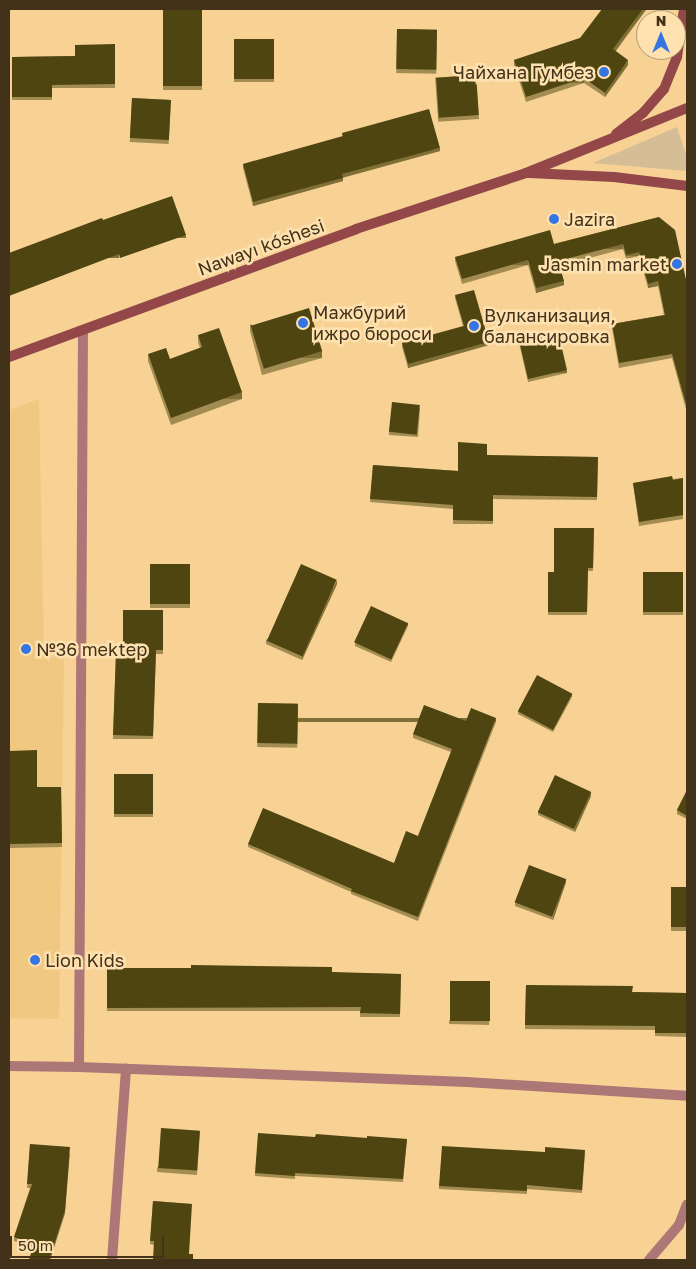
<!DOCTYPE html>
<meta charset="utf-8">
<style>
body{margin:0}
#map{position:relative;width:696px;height:1269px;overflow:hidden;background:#f7d294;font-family:"Golos Text",sans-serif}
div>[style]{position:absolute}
.built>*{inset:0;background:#f1c882}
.green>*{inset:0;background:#d5bd96}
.street>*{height:10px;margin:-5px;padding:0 5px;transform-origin:5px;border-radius:5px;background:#ad7777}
.secondary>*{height:10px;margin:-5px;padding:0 5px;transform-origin:5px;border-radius:5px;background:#934749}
.wall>*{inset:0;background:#a28c52;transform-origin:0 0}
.shaded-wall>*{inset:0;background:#816f38;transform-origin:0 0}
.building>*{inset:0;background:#4e4510;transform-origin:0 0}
.dots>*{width:14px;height:14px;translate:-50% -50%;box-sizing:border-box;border:2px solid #fee1af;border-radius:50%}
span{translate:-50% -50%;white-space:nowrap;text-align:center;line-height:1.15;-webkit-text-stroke:5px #fee1af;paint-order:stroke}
.poi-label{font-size:18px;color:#413219}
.right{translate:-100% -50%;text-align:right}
.left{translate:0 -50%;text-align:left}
.street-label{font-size:18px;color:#413219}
.frame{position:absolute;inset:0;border:10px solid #413219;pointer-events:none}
.north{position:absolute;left:636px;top:10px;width:50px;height:50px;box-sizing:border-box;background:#fee1af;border:1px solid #b29b73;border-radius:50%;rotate:0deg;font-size:14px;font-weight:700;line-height:20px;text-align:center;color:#413219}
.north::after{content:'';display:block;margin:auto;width:18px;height:22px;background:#3475e3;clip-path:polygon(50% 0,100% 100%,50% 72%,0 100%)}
.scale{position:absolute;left:10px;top:1236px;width:154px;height:22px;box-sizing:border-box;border:2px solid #413219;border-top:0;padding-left:6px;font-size:15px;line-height:18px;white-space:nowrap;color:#413219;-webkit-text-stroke:4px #fee1af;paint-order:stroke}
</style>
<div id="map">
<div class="built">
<div style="clip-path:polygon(39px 399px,44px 657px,64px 657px,59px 1019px,9px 1018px,9px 410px)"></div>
</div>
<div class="green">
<div style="clip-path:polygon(677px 127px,687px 158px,687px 171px,593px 163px)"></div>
</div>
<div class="street">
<div style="left:9px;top:1066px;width:70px;rotate:0.8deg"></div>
<div style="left:79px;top:1067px;width:388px;rotate:2.2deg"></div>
<div style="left:467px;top:1082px;width:220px;rotate:3.6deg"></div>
<div style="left:79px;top:1067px;width:736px;rotate:-89.69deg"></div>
<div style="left:112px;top:1260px;width:192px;rotate:-85.8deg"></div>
<div style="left:649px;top:1260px;width:46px;rotate:-49.4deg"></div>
<div style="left:679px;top:1225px;width:22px;rotate:-69deg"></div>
</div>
<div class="secondary">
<div style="left:616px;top:134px;width:34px;rotate:-38deg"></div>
<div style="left:643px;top:113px;width:32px;rotate:-49deg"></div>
<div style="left:664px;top:89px;width:35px;rotate:-68deg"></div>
<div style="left:677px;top:57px;width:49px;rotate:-81.7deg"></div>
<div style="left:529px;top:173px;width:85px;rotate:2.7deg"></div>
<div style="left:614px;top:177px;width:74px;rotate:7deg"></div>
<div style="left:9px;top:357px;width:370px;rotate:-20.2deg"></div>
<div style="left:356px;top:229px;width:179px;rotate:-18.2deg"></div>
<div style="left:526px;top:173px;width:174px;rotate:-22deg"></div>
</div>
<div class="wall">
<div style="left:163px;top:9px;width:39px;height:81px"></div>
<div style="clip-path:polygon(646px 9px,616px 51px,628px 65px,605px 97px,584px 83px,526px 102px,514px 65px,514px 60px,580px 38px)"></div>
<div style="left:397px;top:29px;width:40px;height:44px;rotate:1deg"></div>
<div style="left:234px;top:39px;width:40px;height:43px"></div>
<div style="clip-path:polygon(115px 44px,115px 88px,52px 88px,52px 100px,12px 100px,12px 57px,75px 56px)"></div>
<div style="left:476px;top:75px;width:44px;height:41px;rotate:86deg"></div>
<div style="left:132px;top:98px;width:39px;height:44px;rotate:3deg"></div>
<div style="clip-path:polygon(342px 133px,440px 151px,343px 177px,343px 181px,253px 206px,243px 168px,243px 164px,342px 137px)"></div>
<div style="clip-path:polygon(659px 217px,687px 284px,687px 413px,672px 358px,619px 368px,612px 328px,612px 324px,664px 315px,658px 286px,648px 288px,639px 256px,626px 259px,623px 249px,560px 266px,564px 285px,536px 293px,528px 265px,462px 284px,455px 261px,455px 257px,554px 244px)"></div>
<div style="clip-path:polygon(455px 295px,489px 345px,408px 368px,402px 347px,402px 343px,463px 326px,455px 298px)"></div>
<div style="clip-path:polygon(250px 324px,322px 358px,262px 375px,250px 331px)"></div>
<div style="clip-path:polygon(198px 335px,242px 399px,171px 425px,148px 361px,148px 354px,170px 359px,200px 348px,198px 342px)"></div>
<div style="clip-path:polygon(519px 340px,567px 373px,528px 382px,519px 343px)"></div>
<div style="clip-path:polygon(420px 408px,418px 437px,389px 435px,389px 432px)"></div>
<div style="clip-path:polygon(487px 455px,598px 457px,597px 500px,493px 499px,493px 524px,453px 524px,453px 509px,370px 502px,373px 465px,458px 471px)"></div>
<div style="clip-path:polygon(683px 478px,683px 519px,639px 526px,633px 483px)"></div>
<div style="clip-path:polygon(594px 528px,593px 571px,588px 571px,587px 615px,548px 615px,548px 572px,554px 572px)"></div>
<div style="left:150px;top:564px;width:40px;height:44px"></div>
<div style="left:643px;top:572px;width:40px;height:43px"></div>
<div style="clip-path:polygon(337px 584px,302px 660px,266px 644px,266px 640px)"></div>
<div style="clip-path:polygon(163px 610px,163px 654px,156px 654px,153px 739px,113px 739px,116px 653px,123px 653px)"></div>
<div style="clip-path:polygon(408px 626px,391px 662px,355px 646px,355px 643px)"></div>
<div style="clip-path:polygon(572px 697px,553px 732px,518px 714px,518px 711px)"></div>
<div style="left:258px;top:703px;width:40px;height:44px;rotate:1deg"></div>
<div style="clip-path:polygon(466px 721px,496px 722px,418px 921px,351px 894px,351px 892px,248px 847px,248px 844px,394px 863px,418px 836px,451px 752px,413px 738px,413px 734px)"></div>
<div style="clip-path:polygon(9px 751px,37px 787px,61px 787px,62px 847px,9px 848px)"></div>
<div style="left:114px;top:774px;width:39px;height:43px"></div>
<div style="clip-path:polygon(687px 790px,687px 819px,677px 814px,677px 810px)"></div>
<div style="clip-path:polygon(591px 796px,575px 832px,538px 815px,538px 812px)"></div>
<div style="clip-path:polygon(566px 882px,553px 920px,515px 906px,515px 902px)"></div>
<div style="left:671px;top:887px;width:16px;height:44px"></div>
<div style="clip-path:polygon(107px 968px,401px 974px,400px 1017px,360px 1017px,360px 1011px,107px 1011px)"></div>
<div style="clip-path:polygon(490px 981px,489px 1025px,449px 1024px,449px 1021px)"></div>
<div style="clip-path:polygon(526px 985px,633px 992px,687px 993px,687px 1037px,655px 1036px,655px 1030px,525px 1029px)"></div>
<div style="clip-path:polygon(200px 1131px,197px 1175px,157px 1172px,157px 1168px)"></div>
<div style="clip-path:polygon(315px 1137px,407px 1139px,403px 1182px,295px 1176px,295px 1179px,255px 1176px,255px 1173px)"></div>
<div style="clip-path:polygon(30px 1144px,65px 1213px,50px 1260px,29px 1260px,33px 1247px,14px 1241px,14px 1237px,30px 1188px,27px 1188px)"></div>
<div style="clip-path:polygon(545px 1152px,585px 1153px,582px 1193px,527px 1189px,527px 1194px,439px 1189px,439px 1186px)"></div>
<div style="clip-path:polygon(153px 1201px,192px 1204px,154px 1245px,150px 1244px)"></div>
</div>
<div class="shaded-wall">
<div style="clip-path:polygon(643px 9px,646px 9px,646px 10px,613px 54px,613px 49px)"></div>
<div style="clip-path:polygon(628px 60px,628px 65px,605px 97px,605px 93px)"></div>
<div style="left:584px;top:78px;width:5px;height:61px;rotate:90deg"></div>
<div style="clip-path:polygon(440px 148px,440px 151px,342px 178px,342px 174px)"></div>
<div style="clip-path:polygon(343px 178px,343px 181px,253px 206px,253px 202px)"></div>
<div style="left:186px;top:235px;width:3px;height:70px;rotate:90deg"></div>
<div style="left:623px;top:244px;width:5px;height:67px;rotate:90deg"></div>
<div style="left:639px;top:252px;width:4px;height:13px;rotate:90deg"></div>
<div style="left:119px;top:254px;width:4px;height:118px;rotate:90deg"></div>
<div style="left:528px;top:260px;width:5px;height:69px;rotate:90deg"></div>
<div style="clip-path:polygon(564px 281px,564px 285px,536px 293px,536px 288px)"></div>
<div style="clip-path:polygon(658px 281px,658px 286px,648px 288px,648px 284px)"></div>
<div style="clip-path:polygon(489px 342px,489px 345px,408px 368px,408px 364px)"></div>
<div style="left:322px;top:351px;width:7px;height:62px;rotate:90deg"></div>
<div style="left:567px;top:370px;width:3px;height:40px;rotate:90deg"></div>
<div style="left:242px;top:392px;width:7px;height:76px;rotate:90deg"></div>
<div style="clip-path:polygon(337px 580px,337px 584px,302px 660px,302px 657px)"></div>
<div style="left:408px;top:623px;width:3px;height:40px;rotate:90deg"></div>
<div style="left:572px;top:694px;width:3px;height:40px;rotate:90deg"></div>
<div style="left:496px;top:718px;width:4px;height:214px;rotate:90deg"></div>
<div style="clip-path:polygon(591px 792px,591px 796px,575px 832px,575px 828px)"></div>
<div style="clip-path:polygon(566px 879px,566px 882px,553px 920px,553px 916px)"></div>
<div style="clip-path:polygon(70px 1151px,65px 1213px,50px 1260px,49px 1260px)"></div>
</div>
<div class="building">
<div style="left:163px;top:9px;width:39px;height:77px"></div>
<div style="clip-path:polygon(602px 9px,643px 9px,613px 49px,628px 60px,605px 93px,584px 78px,526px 97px,514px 60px,580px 38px)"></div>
<div style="left:397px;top:29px;width:40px;height:40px;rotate:1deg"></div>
<div style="left:234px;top:39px;width:40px;height:40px"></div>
<div style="clip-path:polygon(115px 44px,115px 84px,52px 85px,52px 97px,12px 97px,12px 57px,75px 56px,75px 45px)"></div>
<div style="left:476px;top:75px;width:40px;height:40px;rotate:86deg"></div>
<div style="left:132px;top:98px;width:39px;height:40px;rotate:3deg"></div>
<div style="clip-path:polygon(429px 109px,440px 148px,342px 174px,343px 178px,253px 202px,243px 164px,343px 136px,342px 133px)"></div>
<div style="clip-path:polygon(172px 196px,186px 235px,120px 258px,119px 254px,9px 296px,9px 253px,102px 218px,103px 220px)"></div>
<div style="clip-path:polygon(659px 217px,675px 230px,687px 284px,687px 408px,672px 354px,619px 363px,612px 324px,665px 315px,658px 281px,648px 284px,639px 252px,626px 255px,623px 244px,558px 261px,564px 281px,536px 288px,528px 260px,462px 279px,455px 257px,550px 230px,554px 244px)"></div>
<div style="clip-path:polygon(474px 290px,489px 342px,408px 364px,402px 343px,464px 326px,455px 295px)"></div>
<div style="left:309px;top:308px;width:45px;height:61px;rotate:73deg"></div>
<div style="clip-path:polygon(219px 328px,242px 392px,171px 418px,148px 354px,166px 348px,170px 359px,202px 347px,198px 335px)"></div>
<div style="left:558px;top:331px;width:40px;height:40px;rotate:77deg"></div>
<div style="left:392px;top:402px;width:28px;height:30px;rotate:6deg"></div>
<div style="clip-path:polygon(458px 442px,487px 444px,487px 455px,598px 457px,597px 497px,493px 495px,493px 521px,453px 520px,453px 505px,370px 499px,373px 465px,458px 471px)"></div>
<div style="clip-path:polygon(672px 476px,673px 480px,683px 478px,683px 515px,639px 522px,633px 483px)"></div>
<div style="clip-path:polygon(554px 528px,594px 528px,593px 568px,588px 568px,587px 612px,548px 612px,548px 572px,554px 572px)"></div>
<div style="left:150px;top:564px;width:40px;height:40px"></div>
<div style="left:301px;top:564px;width:39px;height:84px;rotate:24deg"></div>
<div style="left:643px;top:572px;width:40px;height:40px"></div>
<div style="left:371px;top:606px;width:41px;height:40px;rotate:25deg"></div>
<div style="clip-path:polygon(123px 610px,163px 610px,163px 650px,156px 650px,153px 736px,113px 735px,116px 653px,123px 653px)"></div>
<div style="left:537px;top:675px;width:40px;height:41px;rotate:28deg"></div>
<div style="left:258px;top:703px;width:40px;height:40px;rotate:1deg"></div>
<div style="clip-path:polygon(424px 705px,466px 721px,471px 708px,496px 718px,418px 917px,351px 891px,352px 889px,248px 844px,263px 808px,394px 863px,406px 831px,418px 836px,452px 749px,413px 734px)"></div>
<div style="clip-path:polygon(37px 750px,37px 787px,61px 787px,62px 843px,9px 844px,9px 751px)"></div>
<div style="left:114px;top:774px;width:39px;height:40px"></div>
<div style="left:555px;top:775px;width:40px;height:41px;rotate:25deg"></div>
<div style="clip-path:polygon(687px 790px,687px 816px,677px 810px)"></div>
<div style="left:529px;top:865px;width:40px;height:40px;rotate:21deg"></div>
<div style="left:671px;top:887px;width:16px;height:40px"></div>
<div style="clip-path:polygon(191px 965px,332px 967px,332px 972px,401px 974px,400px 1014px,360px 1013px,361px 1007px,107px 1008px,107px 968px,191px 968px)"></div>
<div style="left:450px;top:981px;width:40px;height:40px"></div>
<div style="clip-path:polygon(526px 985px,633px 986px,632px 992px,687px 993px,687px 1033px,655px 1033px,655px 1026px,525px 1025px)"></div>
<div style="left:161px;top:1128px;width:39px;height:40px;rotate:4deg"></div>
<div style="clip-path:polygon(258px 1133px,315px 1137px,316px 1134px,367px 1138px,367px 1136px,407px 1139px,403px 1179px,295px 1173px,295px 1176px,255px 1173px)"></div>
<div style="clip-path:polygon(30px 1144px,70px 1147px,65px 1210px,49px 1260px,29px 1260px,34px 1244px,14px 1237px,32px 1184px,27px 1184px)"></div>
<div style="clip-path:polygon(442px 1146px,545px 1152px,545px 1147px,585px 1150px,582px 1190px,527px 1185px,527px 1191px,439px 1186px)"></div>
<div style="clip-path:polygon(153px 1201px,192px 1204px,189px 1254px,193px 1254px,193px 1260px,153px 1260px,154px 1241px,150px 1241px)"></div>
</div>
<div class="dots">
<div style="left:604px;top:72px;background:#3475e3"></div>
<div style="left:554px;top:219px;background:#3475e3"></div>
<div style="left:677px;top:264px;background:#3475e3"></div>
<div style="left:303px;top:323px;background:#3475e3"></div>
<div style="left:474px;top:326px;background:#3475e3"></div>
<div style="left:26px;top:649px;background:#3475e3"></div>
<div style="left:35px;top:960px;background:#3475e3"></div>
</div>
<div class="poi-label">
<span class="right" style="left:594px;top:72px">Чайхана Гумбез</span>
<span class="left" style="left:564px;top:219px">Jazira</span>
<span class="right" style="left:667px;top:264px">Jasmin market</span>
<span class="left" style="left:313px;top:323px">Мажбурий<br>ижро бюроси</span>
<span class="left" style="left:484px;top:326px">Вулканизация,<br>балансировка</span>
<span class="left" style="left:36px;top:649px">№36 mektep</span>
<span class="left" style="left:45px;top:960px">Lion Kids</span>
</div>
<div class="street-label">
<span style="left:261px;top:247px;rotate:-20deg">Nawayı kóshesi</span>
</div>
<div class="frame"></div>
<div class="north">N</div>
<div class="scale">50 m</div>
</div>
